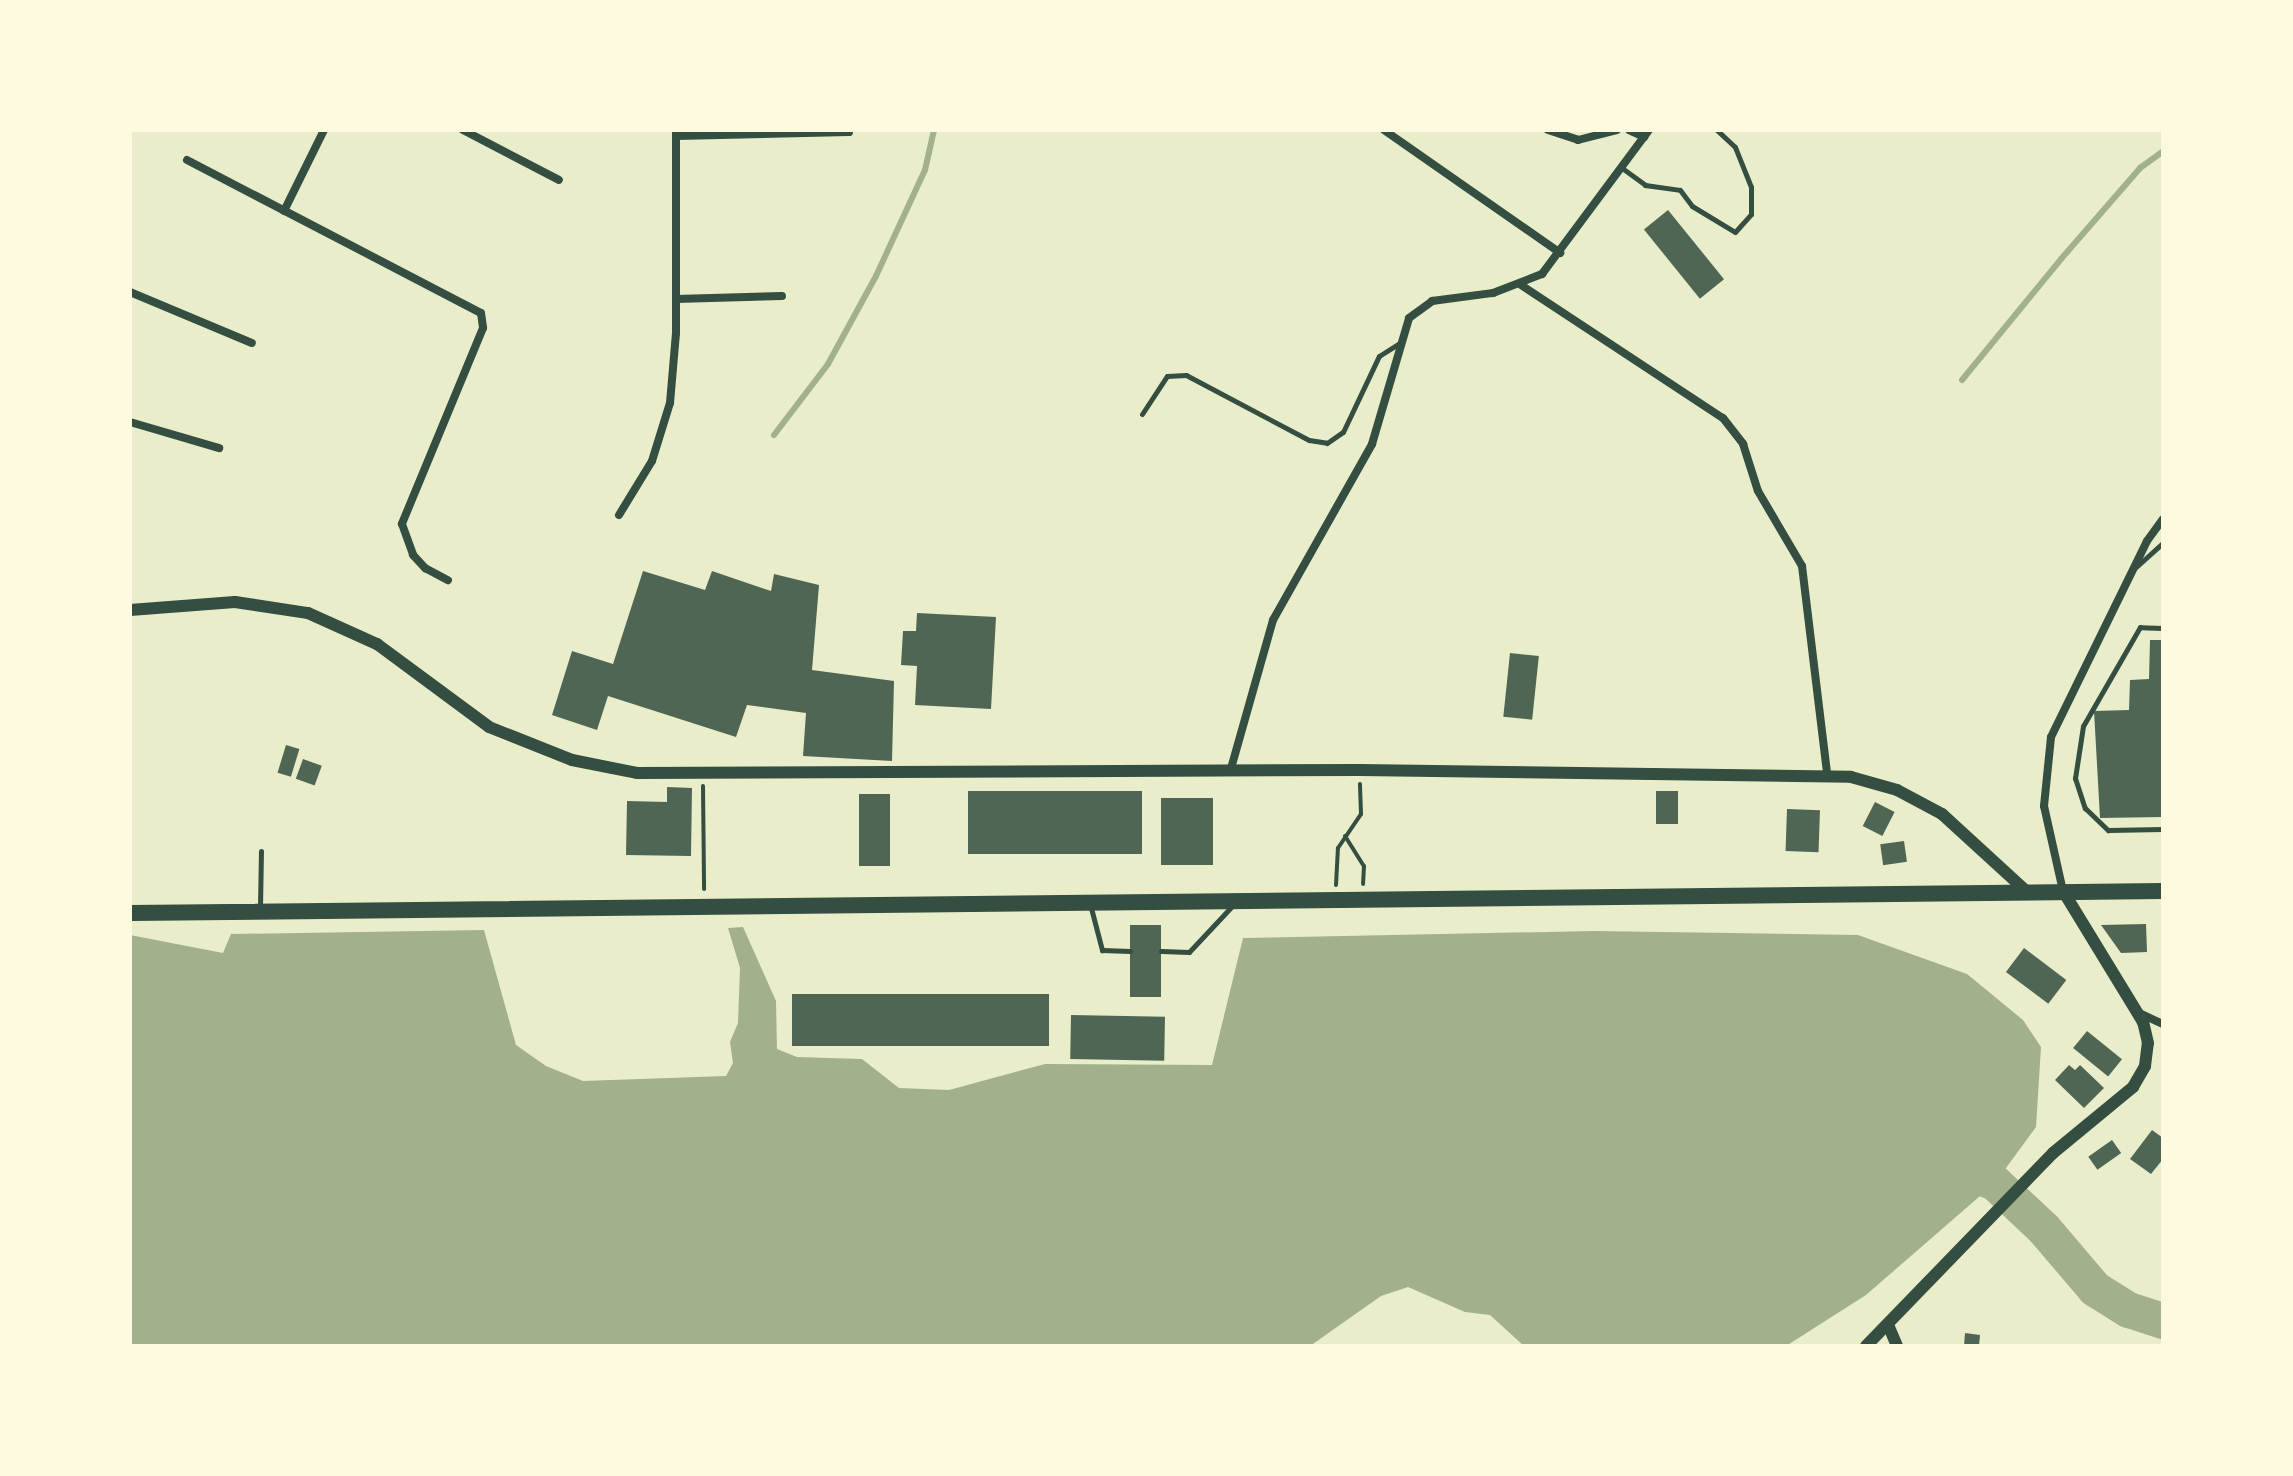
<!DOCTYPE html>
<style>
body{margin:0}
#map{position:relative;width:2293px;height:1476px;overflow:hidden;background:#e9edc9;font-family:Manrope,sans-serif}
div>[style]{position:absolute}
.water>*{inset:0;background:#a3b18a}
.stream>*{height:6px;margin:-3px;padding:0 3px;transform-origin:3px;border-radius:3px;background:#a3b18a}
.river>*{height:36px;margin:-18px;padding:0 18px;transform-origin:18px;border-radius:18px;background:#a3b18a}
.building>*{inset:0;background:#4f6655;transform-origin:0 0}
.path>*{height:4px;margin:-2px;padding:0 2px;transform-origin:2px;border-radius:2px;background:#344e41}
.service>*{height:5px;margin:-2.5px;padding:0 2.5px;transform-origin:2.5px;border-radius:2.5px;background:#344e41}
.minor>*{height:8px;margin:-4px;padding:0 4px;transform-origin:4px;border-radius:4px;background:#344e41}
.tertiary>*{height:12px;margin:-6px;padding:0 6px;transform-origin:6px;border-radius:6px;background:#344e41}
.trunk>*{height:16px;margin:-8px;padding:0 8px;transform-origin:8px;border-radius:8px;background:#344e41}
span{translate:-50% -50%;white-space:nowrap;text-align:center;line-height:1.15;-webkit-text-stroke:8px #fefae0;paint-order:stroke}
.frame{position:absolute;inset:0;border:132px solid #fefae0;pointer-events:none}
</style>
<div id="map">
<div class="water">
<div style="clip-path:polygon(743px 927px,776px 1001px,777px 1049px,797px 1057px,862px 1059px,899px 1088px,949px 1090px,1045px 1064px,1212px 1065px,1243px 938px,1594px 931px,1858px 935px,1967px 974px,2023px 1020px,2041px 1047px,2036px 1127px,1995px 1183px,1866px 1295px,1786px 1346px,1524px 1346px,1490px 1315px,1465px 1312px,1408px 1287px,1381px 1296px,1310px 1346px,130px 1346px,130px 935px,223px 953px,231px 934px,484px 930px,516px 1045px,546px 1066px,583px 1081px,726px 1076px,733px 1063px,730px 1042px,738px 1023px,740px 968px,728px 928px)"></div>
</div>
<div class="stream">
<div style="left:1962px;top:380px;width:156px;rotate:-50.7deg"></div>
<div style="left:2061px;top:259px;width:121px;rotate:-49deg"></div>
<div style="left:2140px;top:168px;width:29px;rotate:-36deg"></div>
<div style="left:774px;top:435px;width:89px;rotate:-52.7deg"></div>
<div style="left:828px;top:364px;width:100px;rotate:-61.4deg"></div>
<div style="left:876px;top:276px;width:117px;rotate:-65.2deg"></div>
<div style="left:925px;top:170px;width:41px;rotate:-77.3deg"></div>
</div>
<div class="river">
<div style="left:1950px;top:1165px;width:48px;rotate:21.8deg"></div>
<div style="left:1995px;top:1183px;width:67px;rotate:43.2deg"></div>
<div style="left:2044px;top:1229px;width:79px;rotate:49.6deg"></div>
<div style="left:2095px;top:1289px;width:40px;rotate:32deg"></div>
<div style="left:2129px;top:1310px;width:36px;rotate:18deg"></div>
</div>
<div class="building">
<div style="left:1668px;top:210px;width:89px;height:31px;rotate:51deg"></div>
<div style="clip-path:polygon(643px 571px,705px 590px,712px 571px,771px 591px,774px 574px,819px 585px,812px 670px,894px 681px,892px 761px,803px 756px,806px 713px,747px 705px,736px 737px,608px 696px,597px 730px,552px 715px,572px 651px,613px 664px)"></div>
<div style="clip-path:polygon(917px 613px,996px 617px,991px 709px,915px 705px,917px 666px,901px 665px,903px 631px,916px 631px)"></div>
<div style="clip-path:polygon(2150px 640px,2163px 640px,2163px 817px,2100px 818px,2094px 711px,2129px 710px,2130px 680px,2149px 679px)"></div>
<div style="left:1510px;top:653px;width:29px;height:64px;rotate:6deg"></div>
<div style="left:286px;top:745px;width:14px;height:29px;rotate:17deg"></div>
<div style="left:303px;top:759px;width:20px;height:21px;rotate:20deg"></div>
<div style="clip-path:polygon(667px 787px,692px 788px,691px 856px,626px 855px,627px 801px,667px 802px)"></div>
<div style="left:1142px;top:791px;width:63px;height:174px;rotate:90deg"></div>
<div style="left:1656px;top:791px;width:22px;height:33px"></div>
<div style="left:859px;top:794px;width:31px;height:72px"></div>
<div style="left:1161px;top:798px;width:52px;height:67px"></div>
<div style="left:1875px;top:802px;width:22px;height:27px;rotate:27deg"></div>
<div style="left:1787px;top:809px;width:33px;height:42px;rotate:2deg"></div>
<div style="left:1904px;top:841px;width:21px;height:24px;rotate:82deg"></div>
<div style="clip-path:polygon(2146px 924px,2147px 952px,2121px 953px,2101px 925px)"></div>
<div style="left:1130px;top:925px;width:31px;height:72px"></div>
<div style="left:2024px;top:948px;width:53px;height:30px;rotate:37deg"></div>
<div style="left:1049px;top:994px;width:52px;height:257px;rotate:90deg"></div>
<div style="left:1071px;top:1015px;width:94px;height:44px;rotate:1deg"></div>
<div style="left:2087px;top:1031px;width:45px;height:22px;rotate:39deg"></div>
<div style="clip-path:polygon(2069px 1065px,2075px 1070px,2080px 1065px,2104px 1088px,2084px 1108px,2055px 1080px)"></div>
<div style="clip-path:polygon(2152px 1130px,2163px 1138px,2163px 1159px,2151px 1174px,2130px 1159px)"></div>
<div style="left:2112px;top:1140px;width:16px;height:29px;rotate:55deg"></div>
<div style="clip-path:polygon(1965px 1333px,1980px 1335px,1979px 1346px,1964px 1346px)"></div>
</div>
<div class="path">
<div style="left:703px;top:786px;width:103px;rotate:89.4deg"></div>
<div style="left:1345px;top:836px;width:36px;rotate:58deg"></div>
<div style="left:1364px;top:866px;width:18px;rotate:93deg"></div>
<div style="left:1336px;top:885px;width:37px;rotate:-87deg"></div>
<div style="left:1338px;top:848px;width:41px;rotate:-55.9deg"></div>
<div style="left:1361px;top:814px;width:30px;rotate:-92deg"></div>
</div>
<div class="service">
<div style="left:1622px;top:168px;width:29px;rotate:36deg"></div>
<div style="left:1645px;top:185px;width:35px;rotate:8deg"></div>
<div style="left:1680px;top:190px;width:20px;rotate:53deg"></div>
<div style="left:1692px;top:206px;width:50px;rotate:31.2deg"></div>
<div style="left:1735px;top:232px;width:24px;rotate:-48deg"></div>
<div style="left:1751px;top:214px;width:27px;rotate:-90deg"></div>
<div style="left:1751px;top:187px;width:43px;rotate:-111.8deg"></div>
<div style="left:1735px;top:147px;width:25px;rotate:-137deg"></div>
<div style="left:1142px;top:414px;width:45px;rotate:-56.7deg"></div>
<div style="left:1167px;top:376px;width:19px;rotate:-3deg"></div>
<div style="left:1186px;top:375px;width:139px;rotate:27.9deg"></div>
<div style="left:1309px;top:440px;width:18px;rotate:9deg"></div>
<div style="left:1327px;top:443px;width:19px;rotate:-35deg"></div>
<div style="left:1343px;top:432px;width:84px;rotate:-64.7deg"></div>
<div style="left:1379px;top:356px;width:26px;rotate:-32deg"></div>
<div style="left:2136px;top:567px;width:36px;rotate:-42deg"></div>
<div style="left:2163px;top:628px;width:23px;rotate:-178deg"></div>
<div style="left:2140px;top:627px;width:114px;rotate:119.9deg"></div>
<div style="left:2083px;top:726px;width:53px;rotate:98.7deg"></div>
<div style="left:2075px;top:778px;width:32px;rotate:72deg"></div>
<div style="left:2085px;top:808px;width:32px;rotate:44deg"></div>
<div style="left:2108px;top:830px;width:55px;rotate:-1deg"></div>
<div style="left:1090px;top:904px;width:48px;rotate:75.4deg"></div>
<div style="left:1102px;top:950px;width:28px;rotate:2deg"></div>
<div style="left:260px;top:907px;width:56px;rotate:-89deg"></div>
<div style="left:1161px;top:951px;width:28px;rotate:2deg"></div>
<div style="left:1189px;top:952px;width:63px;rotate:-46.9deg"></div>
</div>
<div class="minor">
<div style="left:463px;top:130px;width:108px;rotate:27.5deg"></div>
<div style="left:1384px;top:130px;width:215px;rotate:34.9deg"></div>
<div style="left:1548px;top:130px;width:32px;rotate:18deg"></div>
<div style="left:1578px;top:140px;width:40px;rotate:-14.4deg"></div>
<div style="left:1629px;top:130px;width:17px;rotate:25deg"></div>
<div style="left:677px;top:136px;width:172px;rotate:-1.3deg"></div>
<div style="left:187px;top:160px;width:331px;rotate:27.5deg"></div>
<div style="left:481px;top:313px;width:15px;rotate:82deg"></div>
<div style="left:483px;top:328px;width:212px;rotate:112.5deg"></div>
<div style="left:402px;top:524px;width:33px;rotate:70deg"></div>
<div style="left:413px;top:555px;width:18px;rotate:47deg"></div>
<div style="left:425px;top:568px;width:26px;rotate:28deg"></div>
<div style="left:284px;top:211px;width:90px;rotate:-63.7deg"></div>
<div style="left:1521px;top:285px;width:242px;rotate:33.4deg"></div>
<div style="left:1723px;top:418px;width:33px;rotate:52deg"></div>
<div style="left:1743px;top:444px;width:49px;rotate:72.3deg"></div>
<div style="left:1758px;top:491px;width:87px;rotate:59.6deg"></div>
<div style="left:1802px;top:566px;width:209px;rotate:83.1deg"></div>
<div style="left:130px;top:292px;width:132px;rotate:22.7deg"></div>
<div style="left:676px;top:299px;width:106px;rotate:-1.6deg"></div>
<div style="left:130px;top:422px;width:93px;rotate:16.3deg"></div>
<div style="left:619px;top:515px;width:63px;rotate:-58.6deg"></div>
<div style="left:652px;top:461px;width:61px;rotate:-72.8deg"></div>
<div style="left:670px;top:403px;width:70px;rotate:-85.1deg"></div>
<div style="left:676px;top:333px;width:203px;rotate:-90deg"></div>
<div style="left:1230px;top:772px;width:158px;rotate:-74.2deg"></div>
<div style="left:1273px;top:620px;width:202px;rotate:-60.6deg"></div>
<div style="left:1372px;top:444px;width:131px;rotate:-73.6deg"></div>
<div style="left:1409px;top:318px;width:29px;rotate:-36deg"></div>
<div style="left:1432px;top:301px;width:62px;rotate:-7.5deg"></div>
<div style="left:1493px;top:293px;width:53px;rotate:-21.2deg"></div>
<div style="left:1542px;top:274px;width:179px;rotate:-53.4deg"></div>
<div style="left:2063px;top:891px;width:87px;rotate:-102.6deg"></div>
<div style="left:2044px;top:806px;width:69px;rotate:-84.2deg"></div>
<div style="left:2051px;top:737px;width:218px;rotate:-63.9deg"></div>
<div style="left:2147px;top:541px;width:27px;rotate:-54deg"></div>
<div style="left:2139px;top:1013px;width:26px;rotate:25deg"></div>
</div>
<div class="tertiary">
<div style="left:130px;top:610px;width:105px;rotate:-4.4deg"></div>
<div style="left:235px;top:602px;width:74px;rotate:8.6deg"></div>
<div style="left:308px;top:613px;width:76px;rotate:24.2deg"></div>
<div style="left:377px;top:644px;width:139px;rotate:36.5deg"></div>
<div style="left:489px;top:727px;width:89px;rotate:21.7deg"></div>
<div style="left:572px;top:760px;width:66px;rotate:11.3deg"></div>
<div style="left:637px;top:773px;width:723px;rotate:-0.24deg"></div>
<div style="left:1360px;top:770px;width:491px;rotate:0.8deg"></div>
<div style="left:1851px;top:777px;width:48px;rotate:15.8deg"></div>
<div style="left:1897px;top:790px;width:51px;rotate:28.1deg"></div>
<div style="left:1942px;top:814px;width:115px;rotate:42.5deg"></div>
<div style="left:1889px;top:1327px;width:21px;rotate:67deg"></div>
<div style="left:1866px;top:1346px;width:269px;rotate:-45.9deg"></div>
<div style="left:2053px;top:1153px;width:104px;rotate:-39.5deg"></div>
<div style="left:2133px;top:1087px;width:24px;rotate:-60deg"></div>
<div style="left:2145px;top:1066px;width:23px;rotate:-83deg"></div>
<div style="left:2148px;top:1043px;width:22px;rotate:-103deg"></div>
<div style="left:2143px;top:1022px;width:153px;rotate:-121.4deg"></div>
</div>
<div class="trunk">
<div style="left:130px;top:913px;width:2033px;rotate:-0.62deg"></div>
</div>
<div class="frame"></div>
</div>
